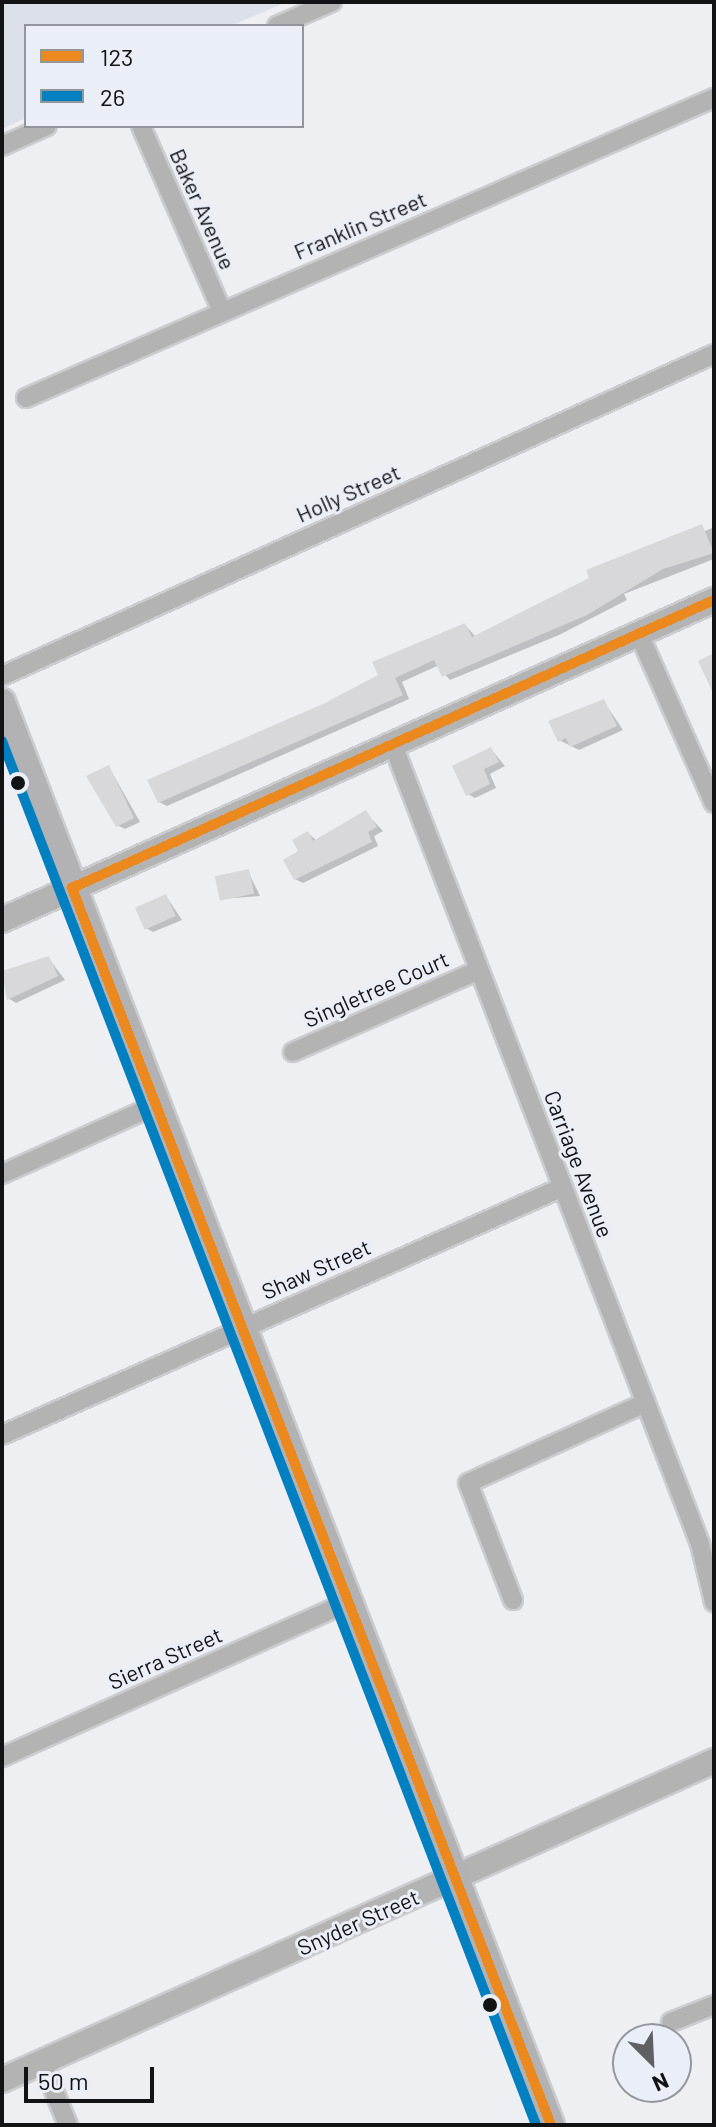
<!DOCTYPE html>
<style>
body{margin:0}
#map{position:relative;width:716px;height:2127px;overflow:hidden;background:#edeff3;font-family:Barlow,sans-serif}
div>[style]{position:absolute}
.built>*{inset:0;background:#dbe0e9}
.shadow>*{inset:0;background:#0003}
.building>*{inset:0;background:#d8d8db;transform-origin:0 0}
.roads{filter:drop-shadow(2px 0 #cbcccf) drop-shadow(-2px 0 #cbcccf) drop-shadow(0 2px #cbcccf) drop-shadow(0 -2px #cbcccf)}
.minor>*{height:18px;margin:-9px;padding:0 9px;transform-origin:9px;border-radius:9px;background:#b3b3b4}
.tertiary>*{height:24px;margin:-12px;padding:0 12px;transform-origin:12px;border-radius:12px;background:#b3b3b4}
.secondary>*{height:26px;margin:-13px;padding:0 13px;transform-origin:13px;border-radius:13px;background:#b2b2b4}
.bus-1>*{height:10px;margin:-5px;padding:0 5px;transform-origin:5px;border-radius:5px;background:#ec891e}
.bus-2>*{height:10px;margin:-5px;padding:0 5px;transform-origin:5px;border-radius:5px;background:#0080c0}
.dots>*{width:22px;height:22px;translate:-50% -50%;box-sizing:border-box;border:4px solid #eaeef6;border-radius:50%}
span{translate:-50% -50%;white-space:nowrap;text-align:center;line-height:1.15;-webkit-text-stroke:6px #eaeef6;paint-order:stroke}
.street-label{font-size:22px;color:#111315}
.frame{position:absolute;inset:0;border:4px solid #111315;pointer-events:none}
.legend{position:absolute;left:24px;top:24px;width:280px;height:104px;box-sizing:border-box;background:#eaeef6;border:2px solid #93969c;margin:0;padding:10px 14px;list-style:none;font-size:24px;color:#111315}
.legend li{display:flex;align-items:center;gap:16px;height:40px}
.legend b{width:40px;border:2px solid #93969c}
.north{position:absolute;left:612px;top:2023px;width:80px;height:80px;box-sizing:border-box;background:#eaeef6;border:2px solid #93969c;border-radius:50%;rotate:156deg;font-size:22px;font-weight:700;line-height:32px;text-align:center;color:#111315}
.north::after{content:'';display:block;margin:auto;width:28px;height:36px;background:#5e6063;clip-path:polygon(50% 0,100% 100%,50% 72%,0 100%)}
.scale{position:absolute;left:24px;top:2067px;width:130px;height:36px;box-sizing:border-box;border:4px solid #111315;border-top:0;padding-left:10px;font-size:24px;line-height:28px;white-space:nowrap;color:#111315;-webkit-text-stroke:6px #eaeef6;paint-order:stroke}
</style>
<div id="map">
<div class="built">
<div style="clip-path:polygon(2px 2px,286px 2px,231px 26px,26px 26px,26px 118px,2px 129px)"></div>
</div>
<div class="shadow">
<div style="clip-path:polygon(714px 527px,714px 559px,624px 594px,627px 600px,559px 635px,450px 680px,437px 666px,402px 682px,409px 699px,167px 806px,159px 802px,465px 625px,476px 637px)"></div>
<div style="clip-path:polygon(604px 702px,623px 730px,579px 750px,559px 740px)"></div>
<div style="clip-path:polygon(491px 749px,505px 766px,490px 774px,496px 788px,475px 798px,468px 794px)"></div>
<div style="clip-path:polygon(109px 767px,140px 822px,125px 829px,117px 825px)"></div>
<div style="clip-path:polygon(366px 813px,383px 831px,374px 836px,378px 846px,303px 883px,295px 879px,308px 833px,317px 841px)"></div>
<div style="clip-path:polygon(248px 871px,260px 896px,222px 899px)"></div>
<div style="clip-path:polygon(166px 896px,182px 920px,153px 932px,146px 928px)"></div>
<div style="clip-path:polygon(49px 959px,65px 980px,16px 1003px,8px 998px,2px 973px)"></div>
</div>
<div class="building">
<div style="clip-path:polygon(702px 524px,714px 553px,663px 569px,587px 615px,442px 677px,434px 660px,395px 678px,403px 695px,158px 803px,147px 780px,323px 704px,378px 675px,372px 662px,465px 623px,472px 637px,589px 578px,586px 570px)"></div>
<div style="clip-path:polygon(714px 653px,714px 695px,698px 661px)"></div>
<div style="clip-path:polygon(604px 699px,617px 726px,570px 747px,566px 738px,558px 742px,548px 721px)"></div>
<div style="clip-path:polygon(491px 747px,499px 762px,484px 769px,490px 784px,466px 796px,452px 766px)"></div>
<div style="clip-path:polygon(109px 765px,134px 818px,116px 827px,86px 776px)"></div>
<div style="clip-path:polygon(366px 810px,377px 827px,368px 832px,372px 842px,294px 880px,283px 860px,298px 851px,292px 840px,308px 831px,313px 841px)"></div>
<div style="left:249px;top:869px;width:25px;height:35px;rotate:78deg"></div>
<div style="left:166px;top:894px;width:24px;height:34px;rotate:66deg"></div>
<div style="clip-path:polygon(49px 956px,58px 976px,7px 1000px,2px 971px)"></div>
</div>
<div class="roads">
<div class="minor">
<div style="left:277px;top:26px;width:60px;rotate:-23.6deg"></div>
<div style="left:141px;top:126px;width:202px;rotate:66.4deg"></div>
<div style="left:2px;top:146px;width:49px;rotate:-24deg"></div>
<div style="left:26px;top:398px;width:751px;rotate:-23.56deg"></div>
<div style="left:639px;top:634px;width:185px;rotate:66.1deg"></div>
<div style="left:2px;top:676px;width:781px;rotate:-24.33deg"></div>
<div style="left:393px;top:745px;width:856px;rotate:68.98deg"></div>
<div style="left:700px;top:1544px;width:60px;rotate:76.4deg"></div>
<div style="left:293px;top:1052px;width:203px;rotate:-23.8deg"></div>
<div style="left:2px;top:1174px;width:169px;rotate:-24.1deg"></div>
<div style="left:2px;top:1435px;width:613px;rotate:-23.85deg"></div>
<div style="left:513px;top:1600px;width:125px;rotate:-111deg"></div>
<div style="left:468px;top:1483px;width:194px;rotate:-24.3deg"></div>
<div style="left:2px;top:1757px;width:379px;rotate:-24.1deg"></div>
<div style="left:671px;top:2022px;width:46px;rotate:-21.6deg"></div>
<div style="left:42px;top:2062px;width:68px;rotate:67.6deg"></div>
</div>
<div class="tertiary">
<div style="left:2px;top:920px;width:781px;rotate:-24.2deg"></div>
<div style="left:2px;top:2080px;width:780px;rotate:-24.13deg"></div>
</div>
<div class="secondary">
<div style="left:2px;top:702px;width:1525px;rotate:68.9deg"></div>
</div>
</div>
<div class="bus-1">
<div style="left:551px;top:2125px;width:1327px;rotate:-111.17deg"></div>
<div style="left:72px;top:888px;width:704px;rotate:-24.16deg"></div>
</div>
<div class="bus-2">
<div style="left:2px;top:741px;width:1483px;rotate:68.9deg"></div>
</div>
<div class="dots">
<div style="left:18px;top:783px;background:#111315"></div>
<div style="left:490px;top:2005px;background:#111315"></div>
</div>
<div class="street-label">
<span style="left:203px;top:209px;rotate:66deg">Baker Avenue</span>
<span style="left:360px;top:225px;rotate:-23deg">Franklin Street</span>
<span style="left:348px;top:493px;rotate:-24deg">Holly Street</span>
<span style="left:376px;top:989px;rotate:-24deg">Singletree Court</span>
<span style="left:579px;top:1164px;rotate:69deg">Carriage Avenue</span>
<span style="left:316px;top:1269px;rotate:-24deg">Shaw Street</span>
<span style="left:165px;top:1658px;rotate:-24deg">Sierra Street</span>
<span style="left:358px;top:1922px;rotate:-24deg">Snyder Street</span>
</div>
<div class="frame"></div>
<ul class="legend">
<li><b style="height:10px;background:#ec891e"></b>123</li>
<li><b style="height:10px;background:#0080c0"></b>26</li>
</ul>
<div class="north">N</div>
<div class="scale">50 m</div>
</div>
